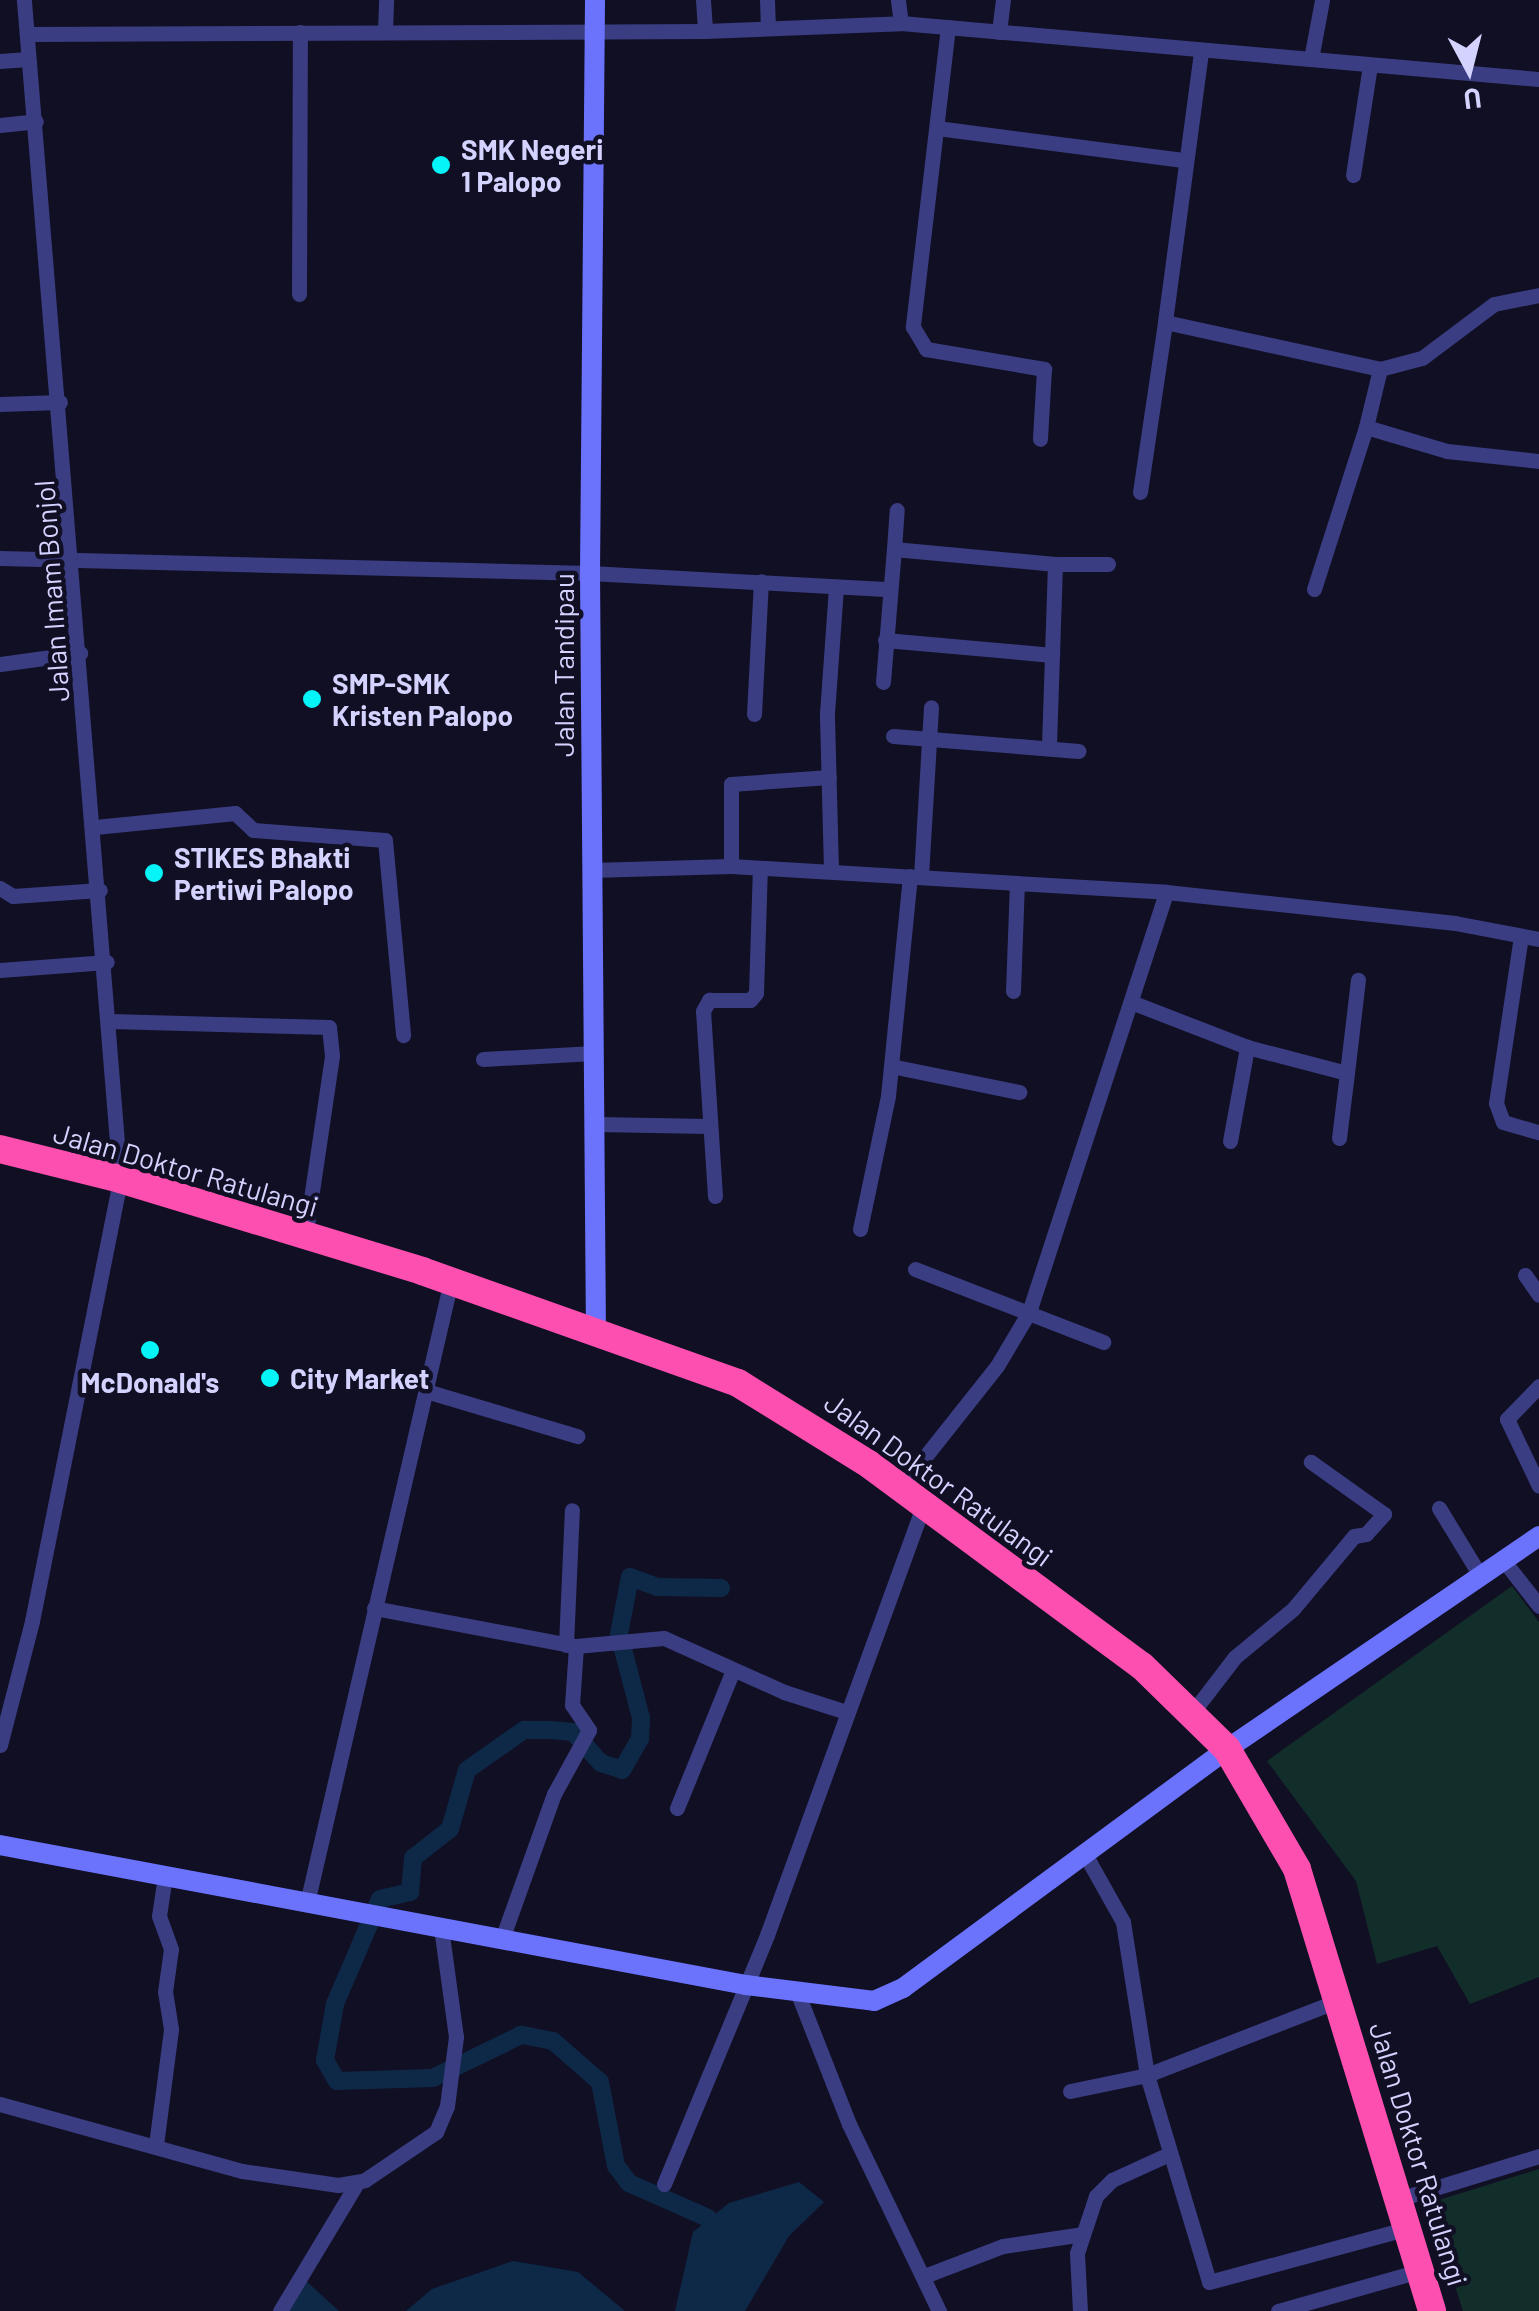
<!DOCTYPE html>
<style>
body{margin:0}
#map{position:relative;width:1539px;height:2311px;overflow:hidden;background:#110f24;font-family:Barlow,sans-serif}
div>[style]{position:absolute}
.green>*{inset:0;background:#122e2a}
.water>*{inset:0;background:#0e2948}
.canal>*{height:18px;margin:-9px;padding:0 9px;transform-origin:9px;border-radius:9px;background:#0e2948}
.street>*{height:15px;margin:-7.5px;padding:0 7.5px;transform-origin:7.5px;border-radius:7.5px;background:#3a3d82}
.secondary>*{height:20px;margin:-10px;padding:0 10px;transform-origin:10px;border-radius:10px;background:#6b73fd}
.highway>*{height:28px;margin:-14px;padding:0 14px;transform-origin:14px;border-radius:14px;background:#fc4fb0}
.dots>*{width:28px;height:28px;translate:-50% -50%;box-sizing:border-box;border:5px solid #110f24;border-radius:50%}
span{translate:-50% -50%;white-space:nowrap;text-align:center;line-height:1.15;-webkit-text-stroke:9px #110f24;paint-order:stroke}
.poi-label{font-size:28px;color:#d4d2fe;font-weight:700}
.left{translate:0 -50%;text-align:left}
.street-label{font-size:28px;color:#d4d2fe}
.north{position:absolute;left:1419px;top:20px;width:100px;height:100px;-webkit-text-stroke:8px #110f24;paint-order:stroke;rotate:173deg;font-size:28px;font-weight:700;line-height:40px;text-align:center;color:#d4d2fe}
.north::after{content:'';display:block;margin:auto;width:35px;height:45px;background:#d4d2fe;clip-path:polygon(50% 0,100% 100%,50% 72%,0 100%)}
</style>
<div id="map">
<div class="green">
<div style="clip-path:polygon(1512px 1586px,1539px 1622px,1539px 1977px,1470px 2004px,1437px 1946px,1377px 1964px,1356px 1881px,1267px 1761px)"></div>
<div style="clip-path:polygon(1539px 2169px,1539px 2311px,1463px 2311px,1429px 2203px)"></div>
</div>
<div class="water">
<div style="clip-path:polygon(799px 2182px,824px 2202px,789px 2236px,745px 2311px,675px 2311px,693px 2232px,729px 2203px)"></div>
<div style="clip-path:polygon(513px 2261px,578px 2272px,625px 2311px,406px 2311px,432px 2289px)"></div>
<div style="clip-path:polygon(304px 2279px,339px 2311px,282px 2311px)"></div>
</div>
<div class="canal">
<div style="left:708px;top:2218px;width:86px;rotate:-156.1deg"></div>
<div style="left:629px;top:2183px;width:21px;rotate:-127deg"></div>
<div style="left:616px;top:2166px;width:86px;rotate:-100.8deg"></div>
<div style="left:600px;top:2082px;width:62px;rotate:-138.9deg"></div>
<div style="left:553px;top:2041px;width:33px;rotate:-169deg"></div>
<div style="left:521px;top:2035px;width:98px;rotate:154deg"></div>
<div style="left:433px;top:2078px;width:96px;rotate:178.2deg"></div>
<div style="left:337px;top:2081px;width:24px;rotate:-120deg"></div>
<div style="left:325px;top:2060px;width:57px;rotate:-79.9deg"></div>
<div style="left:335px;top:2004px;width:114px;rotate:-66.8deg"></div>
<div style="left:380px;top:1899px;width:31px;rotate:-13deg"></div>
<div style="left:410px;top:1892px;width:34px;rotate:-85deg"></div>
<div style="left:413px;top:1858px;width:47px;rotate:-38.1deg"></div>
<div style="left:450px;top:1829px;width:61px;rotate:-73.9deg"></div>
<div style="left:467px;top:1770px;width:70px;rotate:-35.1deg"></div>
<div style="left:524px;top:1730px;width:27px"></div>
<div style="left:551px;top:1730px;width:22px;rotate:5deg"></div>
<div style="left:573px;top:1732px;width:42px;rotate:47.9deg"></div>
<div style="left:601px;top:1763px;width:22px;rotate:18deg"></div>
<div style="left:622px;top:1770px;width:36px;rotate:-60deg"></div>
<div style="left:640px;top:1739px;width:21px;rotate:-87deg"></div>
<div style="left:641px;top:1718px;width:87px;rotate:-104.7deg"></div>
<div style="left:619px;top:1634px;width:58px;rotate:-79.1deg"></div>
<div style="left:630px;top:1577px;width:29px;rotate:20deg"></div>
<div style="left:657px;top:1587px;width:64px;rotate:0.9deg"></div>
</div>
<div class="street">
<div style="left:703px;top:0;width:31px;rotate:86deg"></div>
<div style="left:767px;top:0;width:28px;rotate:88deg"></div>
<div style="left:898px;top:0;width:23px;rotate:83deg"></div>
<div style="left:948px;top:27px;width:302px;rotate:96.7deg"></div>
<div style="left:913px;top:327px;width:26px;rotate:59deg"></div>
<div style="left:926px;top:349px;width:120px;rotate:9.6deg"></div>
<div style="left:1044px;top:369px;width:70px;rotate:93.3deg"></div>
<div style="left:385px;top:32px;width:32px;rotate:-88deg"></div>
<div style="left:999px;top:32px;width:32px;rotate:-83deg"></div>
<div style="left:27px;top:34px;width:678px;rotate:-0.25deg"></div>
<div style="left:705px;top:31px;width:196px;rotate:-2.3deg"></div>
<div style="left:901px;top:23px;width:640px;rotate:5.02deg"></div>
<div style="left:1201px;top:52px;width:272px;rotate:97.6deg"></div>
<div style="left:1165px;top:322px;width:220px;rotate:12.3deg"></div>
<div style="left:1380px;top:369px;width:60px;rotate:103.6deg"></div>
<div style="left:1366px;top:427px;width:84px;rotate:16.5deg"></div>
<div style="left:1447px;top:451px;width:93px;rotate:6.2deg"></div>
<div style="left:1311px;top:59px;width:60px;rotate:-79.4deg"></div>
<div style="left:0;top:61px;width:28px;rotate:-4deg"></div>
<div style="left:0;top:125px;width:36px;rotate:-6deg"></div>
<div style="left:937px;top:128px;width:250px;rotate:7.4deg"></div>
<div style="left:1353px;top:175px;width:111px;rotate:-81.2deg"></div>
<div style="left:299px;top:294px;width:262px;rotate:-89.8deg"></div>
<div style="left:1380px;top:369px;width:43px;rotate:-14.7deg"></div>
<div style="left:1422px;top:358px;width:90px;rotate:-36.9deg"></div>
<div style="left:1494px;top:304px;width:46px;rotate:-11.3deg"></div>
<div style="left:0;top:404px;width:60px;rotate:-1.9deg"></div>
<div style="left:1140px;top:492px;width:172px;rotate:-81.6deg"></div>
<div style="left:894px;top:549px;width:39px;rotate:-86deg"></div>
<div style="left:0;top:558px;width:590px;rotate:1.46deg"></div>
<div style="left:590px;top:573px;width:300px;rotate:3.1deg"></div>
<div style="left:1055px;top:564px;width:53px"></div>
<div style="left:1314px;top:589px;width:170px;rotate:-72.2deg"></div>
<div style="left:885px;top:640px;width:168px;rotate:5.1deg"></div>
<div style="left:0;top:664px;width:81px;rotate:-7.8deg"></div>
<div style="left:883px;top:682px;width:133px;rotate:-85.3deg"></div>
<div style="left:894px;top:549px;width:162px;rotate:5.3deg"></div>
<div style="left:1055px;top:564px;width:184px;rotate:91.9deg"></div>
<div style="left:754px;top:714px;width:133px;rotate:-87deg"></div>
<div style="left:893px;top:736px;width:186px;rotate:4.6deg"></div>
<div style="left:95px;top:827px;width:141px;rotate:-5.7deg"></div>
<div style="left:235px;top:813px;width:25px;rotate:43deg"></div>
<div style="left:253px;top:830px;width:132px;rotate:4.3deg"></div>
<div style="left:385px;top:840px;width:196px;rotate:84.7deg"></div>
<div style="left:731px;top:866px;width:82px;rotate:-90deg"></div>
<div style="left:731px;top:784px;width:98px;rotate:-4.1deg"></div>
<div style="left:591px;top:870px;width:140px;rotate:-1.6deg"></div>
<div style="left:731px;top:866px;width:436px;rotate:3.4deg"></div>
<div style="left:1166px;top:892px;width:291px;rotate:6.1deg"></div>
<div style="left:1455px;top:923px;width:86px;rotate:10.8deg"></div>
<div style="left:831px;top:870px;width:157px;rotate:-91.5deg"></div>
<div style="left:827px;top:713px;width:125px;rotate:-85.9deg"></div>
<div style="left:921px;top:876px;width:169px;rotate:-86.6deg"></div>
<div style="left:0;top:888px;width:15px;rotate:32deg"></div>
<div style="left:13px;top:896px;width:87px;rotate:-3.9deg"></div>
<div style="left:1521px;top:936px;width:169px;rotate:98.5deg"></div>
<div style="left:1496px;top:1103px;width:20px;rotate:70deg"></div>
<div style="left:1503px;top:1122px;width:37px;rotate:16deg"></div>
<div style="left:0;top:970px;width:107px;rotate:-4.3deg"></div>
<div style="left:1013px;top:991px;width:108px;rotate:-87.9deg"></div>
<div style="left:1131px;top:1002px;width:124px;rotate:21.2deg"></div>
<div style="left:1247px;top:1047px;width:103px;rotate:14.6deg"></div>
<div style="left:1347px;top:1073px;width:94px;rotate:-83.3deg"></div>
<div style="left:110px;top:1021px;width:219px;rotate:1.6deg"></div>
<div style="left:329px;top:1027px;width:29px;rotate:84deg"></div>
<div style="left:332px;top:1056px;width:184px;rotate:98.4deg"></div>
<div style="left:483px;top:1059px;width:111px;rotate:-3.1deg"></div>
<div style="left:891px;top:1066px;width:131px;rotate:11.5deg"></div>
<div style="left:595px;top:1124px;width:114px;rotate:1deg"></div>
<div style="left:1339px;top:1138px;width:65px;rotate:-83deg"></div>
<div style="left:1230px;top:1141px;width:96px;rotate:-79.7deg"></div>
<div style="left:715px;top:1196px;width:185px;rotate:-93.7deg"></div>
<div style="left:703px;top:1011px;width:13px;rotate:-61deg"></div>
<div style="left:709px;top:1000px;width:41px"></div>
<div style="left:750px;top:1000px;width:9px;rotate:-49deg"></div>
<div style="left:756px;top:993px;width:125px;rotate:-88.2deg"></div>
<div style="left:860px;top:1229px;width:136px;rotate:-78.1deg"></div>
<div style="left:888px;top:1096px;width:221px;rotate:-84.3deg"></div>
<div style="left:915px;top:1269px;width:202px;rotate:21.2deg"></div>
<div style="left:1525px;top:1275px;width:24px;rotate:55deg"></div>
<div style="left:1539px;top:1386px;width:46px;rotate:134.1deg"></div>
<div style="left:1507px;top:1419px;width:74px;rotate:64.5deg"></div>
<div style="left:426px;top:1391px;width:158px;rotate:16.6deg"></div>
<div style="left:901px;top:1487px;width:154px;rotate:-51.6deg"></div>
<div style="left:997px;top:1366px;width:63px;rotate:-59.3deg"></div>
<div style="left:1029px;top:1312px;width:442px;rotate:-71.9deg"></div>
<div style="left:1439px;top:1508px;width:81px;rotate:58.7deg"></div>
<div style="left:1504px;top:1561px;width:57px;rotate:52.1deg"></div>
<div style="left:374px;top:1608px;width:206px;rotate:10.7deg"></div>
<div style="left:576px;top:1646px;width:88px;rotate:-5.2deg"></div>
<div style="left:664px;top:1638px;width:132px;rotate:24.2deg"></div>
<div style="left:784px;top:1692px;width:65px;rotate:17.9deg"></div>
<div style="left:566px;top:1645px;width:135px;rotate:-87.5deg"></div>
<div style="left:1192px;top:1713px;width:71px;rotate:-52.5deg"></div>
<div style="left:1235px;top:1657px;width:75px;rotate:-39.6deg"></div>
<div style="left:1293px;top:1609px;width:95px;rotate:-50.1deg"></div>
<div style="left:1354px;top:1536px;width:12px;rotate:-9deg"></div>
<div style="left:1366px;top:1534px;width:27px;rotate:-48deg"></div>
<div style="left:1384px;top:1514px;width:90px;rotate:-144.5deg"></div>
<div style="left:0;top:1745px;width:128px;rotate:-75.5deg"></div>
<div style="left:32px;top:1621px;width:451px;rotate:-78.7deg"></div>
<div style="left:120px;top:1179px;width:1183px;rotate:-94.66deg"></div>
<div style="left:677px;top:1808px;width:149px;rotate:-67.9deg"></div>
<div style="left:1086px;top:1856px;width:76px;rotate:60.7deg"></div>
<div style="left:1123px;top:1922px;width:155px;rotate:81.1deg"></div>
<div style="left:1147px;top:2075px;width:216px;rotate:73.3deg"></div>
<div style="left:1209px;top:2282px;width:204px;rotate:-15.1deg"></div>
<div style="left:307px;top:1903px;width:638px;rotate:-76.97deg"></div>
<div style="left:502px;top:1939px;width:154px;rotate:-70.3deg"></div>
<div style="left:554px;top:1794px;width:73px;rotate:-61.3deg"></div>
<div style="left:589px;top:1730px;width:30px;rotate:-124deg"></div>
<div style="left:572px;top:1705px;width:59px;rotate:-86.1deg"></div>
<div style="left:798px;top:1994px;width:140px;rotate:68.6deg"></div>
<div style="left:849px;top:2124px;width:208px;rotate:64.3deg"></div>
<div style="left:1070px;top:2091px;width:79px;rotate:-11.7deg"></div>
<div style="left:1147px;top:2075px;width:206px;rotate:-21.3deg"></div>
<div style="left:0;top:2104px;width:251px;rotate:15.5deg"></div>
<div style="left:242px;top:2171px;width:97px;rotate:8.3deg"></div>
<div style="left:338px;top:2185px;width:27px;rotate:-10deg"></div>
<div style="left:365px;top:2180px;width:86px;rotate:-34.1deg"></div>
<div style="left:436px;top:2132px;width:28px;rotate:-67deg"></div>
<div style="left:447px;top:2106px;width:70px;rotate:-82.6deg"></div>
<div style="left:456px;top:2037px;width:110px;rotate:-97.8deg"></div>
<div style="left:156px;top:2145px;width:117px;rotate:-82.6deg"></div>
<div style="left:171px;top:2029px;width:37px;rotate:-99deg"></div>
<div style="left:165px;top:1992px;width:43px;rotate:-82.1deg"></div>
<div style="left:171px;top:1949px;width:35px;rotate:-110deg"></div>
<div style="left:159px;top:1916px;width:40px;rotate:-81.5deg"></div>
<div style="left:664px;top:2184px;width:269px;rotate:-67.5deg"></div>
<div style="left:767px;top:1935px;width:459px;rotate:-70deg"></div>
<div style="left:1396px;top:2200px;width:150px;rotate:-17.1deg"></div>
<div style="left:927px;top:2275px;width:81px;rotate:-20.9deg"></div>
<div style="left:1003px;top:2246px;width:81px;rotate:-8.5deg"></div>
<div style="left:280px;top:2311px;width:149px;rotate:-59deg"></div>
<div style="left:1080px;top:2311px;width:58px;rotate:-93deg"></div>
<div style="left:1077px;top:2253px;width:60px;rotate:-71.6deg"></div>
<div style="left:1096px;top:2196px;width:23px;rotate:-45deg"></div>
<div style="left:1112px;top:2180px;width:63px;rotate:-24.5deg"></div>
<div style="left:1278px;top:2311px;width:147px;rotate:-15.8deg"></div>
</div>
<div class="secondary">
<div style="left:595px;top:0;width:573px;rotate:90.5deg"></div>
<div style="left:590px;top:573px;width:756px;rotate:89.55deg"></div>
<div style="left:0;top:1845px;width:759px;rotate:10.63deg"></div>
<div style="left:746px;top:1985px;width:129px;rotate:7.1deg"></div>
<div style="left:874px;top:2001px;width:32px;rotate:-24deg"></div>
<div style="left:903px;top:1988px;width:403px;rotate:-36.4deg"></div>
<div style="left:1227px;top:1749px;width:378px;rotate:-34.3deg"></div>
</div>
<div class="highway">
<div style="left:0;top:1149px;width:124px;rotate:14deg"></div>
<div style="left:120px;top:1179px;width:316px;rotate:16.9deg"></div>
<div style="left:422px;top:1271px;width:335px;rotate:19.5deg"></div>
<div style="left:738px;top:1383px;width:155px;rotate:31.8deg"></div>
<div style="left:870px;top:1465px;width:338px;rotate:36.5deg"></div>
<div style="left:1142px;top:1666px;width:119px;rotate:44.3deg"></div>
<div style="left:1227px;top:1749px;width:139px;rotate:59.7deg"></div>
<div style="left:1297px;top:1869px;width:462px;rotate:73deg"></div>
</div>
<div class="dots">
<div style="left:441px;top:165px;background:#04f4f8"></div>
<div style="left:312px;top:699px;background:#04f4f8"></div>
<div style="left:154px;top:873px;background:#04f4f8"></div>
<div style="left:150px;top:1350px;background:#04f4f8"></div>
<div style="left:270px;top:1378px;background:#04f4f8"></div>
</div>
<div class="poi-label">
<span class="left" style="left:461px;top:165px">SMK Negeri<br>1 Palopo</span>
<span class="left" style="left:332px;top:699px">SMP-SMK<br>Kristen Palopo</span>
<span class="left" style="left:174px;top:873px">STIKES Bhakti<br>Pertiwi Palopo</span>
<span class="left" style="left:290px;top:1378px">City Market</span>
<span style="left:150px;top:1382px">McDonald's</span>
</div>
<div class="street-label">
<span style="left:51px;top:591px;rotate:-94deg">Jalan Imam Bonjol</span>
<span style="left:563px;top:665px;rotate:-90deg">Jalan Tandipau</span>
<span style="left:186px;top:1169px;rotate:16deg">Jalan Doktor Ratulangi</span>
<span style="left:939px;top:1479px;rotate:36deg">Jalan Doktor Ratulangi</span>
<span style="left:1419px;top:2154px;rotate:73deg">Jalan Doktor Ratulangi</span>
</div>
<div class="north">U</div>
</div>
